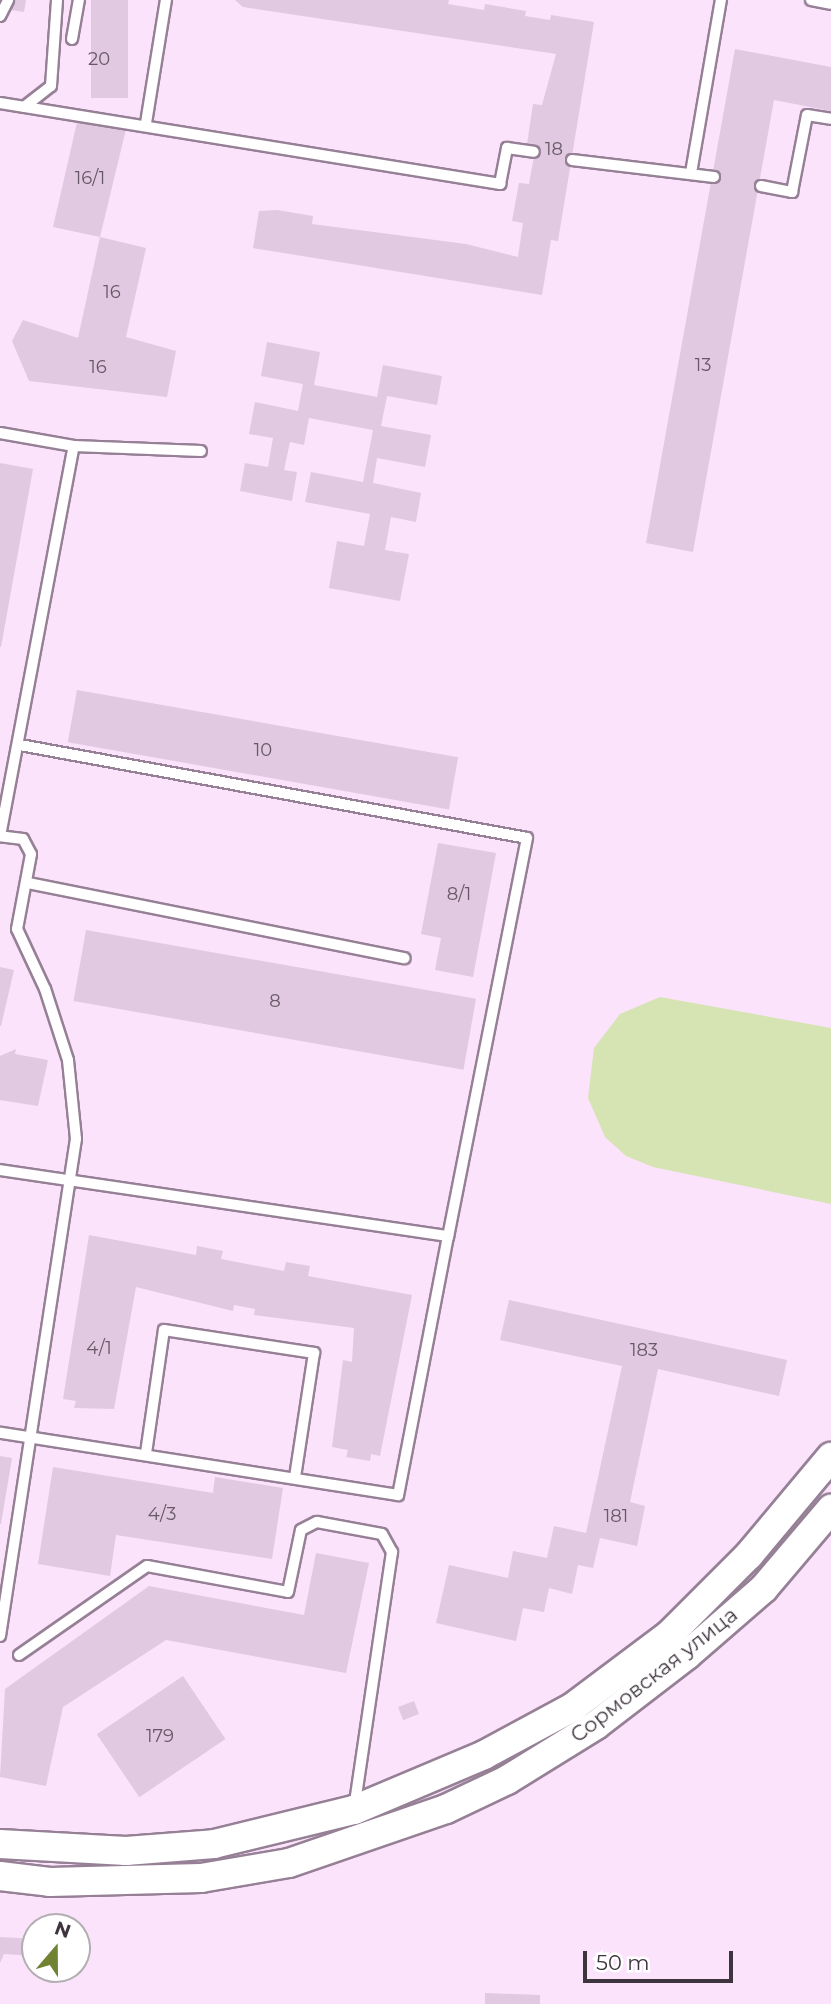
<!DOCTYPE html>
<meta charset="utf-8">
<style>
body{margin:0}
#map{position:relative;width:831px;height:2004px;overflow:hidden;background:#fbe3fb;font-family:Montserrat,sans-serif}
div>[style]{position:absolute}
.green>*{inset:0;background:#d5e4b2}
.building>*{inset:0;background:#e1c9e1;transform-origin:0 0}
.roads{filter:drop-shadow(2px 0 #968096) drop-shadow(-2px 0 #968096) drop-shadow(0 2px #968096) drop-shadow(0 -2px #968096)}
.lane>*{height:10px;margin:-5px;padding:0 5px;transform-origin:5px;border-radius:5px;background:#fff}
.secondary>*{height:28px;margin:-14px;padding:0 14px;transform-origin:14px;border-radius:14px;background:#fff}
span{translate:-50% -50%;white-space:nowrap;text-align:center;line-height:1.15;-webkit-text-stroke:6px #fff;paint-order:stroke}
.number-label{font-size:18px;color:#675967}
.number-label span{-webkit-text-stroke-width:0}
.street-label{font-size:21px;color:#3e343e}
.north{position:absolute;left:21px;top:1913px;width:70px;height:70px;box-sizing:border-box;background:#fff;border:2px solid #b2aeb2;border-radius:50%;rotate:20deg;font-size:19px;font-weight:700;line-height:28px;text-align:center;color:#3e343e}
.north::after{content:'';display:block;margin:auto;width:24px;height:32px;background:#6f8333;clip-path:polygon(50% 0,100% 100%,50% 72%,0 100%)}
.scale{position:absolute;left:583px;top:1951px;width:150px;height:32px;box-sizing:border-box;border:4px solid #3e343e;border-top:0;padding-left:9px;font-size:21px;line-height:24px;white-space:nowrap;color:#3e343e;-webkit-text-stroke:5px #fff;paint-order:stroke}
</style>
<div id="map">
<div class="green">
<div style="clip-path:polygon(660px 997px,831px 1028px,831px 1204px,653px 1167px,626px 1156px,605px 1137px,588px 1098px,594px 1048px,620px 1014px)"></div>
</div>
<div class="building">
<div style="clip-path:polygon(13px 0,26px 0,24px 12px,11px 10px)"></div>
<div style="left:91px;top:0;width:37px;height:98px"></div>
<div style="clip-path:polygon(235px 0,449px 0,448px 4px,484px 10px,485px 4px,526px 11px,525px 16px,550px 20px,551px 15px,594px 22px,558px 241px,551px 240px,542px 295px,253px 248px,259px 211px,277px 210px,313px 216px,312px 224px,466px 244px,518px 257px,523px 223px,512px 221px,519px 183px,529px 184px,536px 145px,527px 144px,533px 104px,542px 105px,556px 54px,243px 7px)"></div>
<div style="clip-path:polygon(735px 49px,831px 67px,831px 111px,774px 100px,693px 552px,646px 543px)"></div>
<div style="clip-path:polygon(78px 118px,126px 129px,100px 237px,146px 248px,126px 337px,176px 351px,167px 397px,29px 381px,12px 341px,23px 320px,78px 338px,100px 237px,53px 227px)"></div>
<div style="clip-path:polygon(267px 342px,320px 352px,314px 385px,377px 397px,383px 365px,442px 376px,437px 405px,387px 396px,381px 426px,431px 435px,425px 467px,377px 458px,373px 483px,421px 493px,416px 522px,391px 517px,385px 550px,409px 554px,400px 601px,329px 588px,337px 541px,364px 546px,370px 514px,305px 502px,311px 472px,363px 482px,373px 430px,309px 418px,304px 445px,290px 442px,284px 470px,297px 472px,292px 501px,240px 491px,245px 463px,268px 467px,273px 438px,249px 434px,255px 402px,298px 411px,303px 384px,261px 376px)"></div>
<div style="clip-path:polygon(0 463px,33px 469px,1px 647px,0 647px)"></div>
<div style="left:77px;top:690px;width:387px;height:53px;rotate:10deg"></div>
<div style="clip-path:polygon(438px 843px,496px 853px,473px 977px,435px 970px,441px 938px,421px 934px)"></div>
<div style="left:86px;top:930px;width:396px;height:72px;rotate:10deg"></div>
<div style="clip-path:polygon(0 967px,14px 970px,1px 1026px,0 1026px)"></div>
<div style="clip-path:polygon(16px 1049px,15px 1054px,48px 1060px,38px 1106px,0 1100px,0 1056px)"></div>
<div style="clip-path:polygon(89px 1235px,196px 1255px,197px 1246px,223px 1251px,221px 1259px,284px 1271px,286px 1262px,310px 1266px,308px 1276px,412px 1295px,380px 1456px,371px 1454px,370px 1461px,346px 1457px,348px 1450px,332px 1447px,343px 1360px,352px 1362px,354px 1328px,254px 1315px,255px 1309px,234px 1305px,233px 1311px,136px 1287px,114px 1409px,74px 1408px,76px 1401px,63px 1399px)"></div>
<div style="clip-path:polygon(509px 1300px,787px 1360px,779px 1396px,658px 1369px,630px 1502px,645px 1506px,637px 1546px,600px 1538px,593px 1568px,578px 1565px,572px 1594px,549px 1588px,544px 1612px,523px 1608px,516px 1641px,436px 1623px,449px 1565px,508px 1578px,513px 1551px,547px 1558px,554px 1526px,586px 1533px,622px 1366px,500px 1340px)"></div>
<div style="clip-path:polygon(0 1456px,12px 1458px,1px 1524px,0 1524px)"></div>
<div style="clip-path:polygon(53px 1467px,213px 1493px,215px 1477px,283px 1488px,272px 1559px,116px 1535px,110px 1576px,38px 1564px)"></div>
<div style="clip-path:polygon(316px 1553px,369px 1563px,346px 1673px,166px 1640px,63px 1707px,46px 1786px,0 1777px,5px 1689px,149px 1586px,304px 1615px)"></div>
<div style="left:183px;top:1676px;width:76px;height:104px;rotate:56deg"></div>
<div style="left:414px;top:1701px;width:14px;height:17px;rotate:69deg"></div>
<div style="clip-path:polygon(0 1937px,35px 1939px,35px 1956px,4px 1954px,0 1963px)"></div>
<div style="left:77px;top:1942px;width:12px;height:17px;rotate:5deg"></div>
<div style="clip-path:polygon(485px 1993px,540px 1995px,540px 2004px,485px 2004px)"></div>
</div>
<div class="roads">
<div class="lane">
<div style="left:811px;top:0;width:20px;rotate:11deg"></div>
<div style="left:0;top:16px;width:18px;rotate:-63deg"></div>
<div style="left:72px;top:39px;width:40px;rotate:-80deg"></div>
<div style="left:0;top:103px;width:507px;rotate:9.2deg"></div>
<div style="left:500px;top:184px;width:37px;rotate:-79deg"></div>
<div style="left:507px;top:148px;width:27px;rotate:8deg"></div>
<div style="left:24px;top:107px;width:34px;rotate:-38deg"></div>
<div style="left:51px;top:86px;width:86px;rotate:-86deg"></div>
<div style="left:146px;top:123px;width:125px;rotate:-80.8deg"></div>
<div style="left:572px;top:160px;width:143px;rotate:6.8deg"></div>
<div style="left:691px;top:173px;width:176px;rotate:-80.2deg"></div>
<div style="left:761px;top:186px;width:32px;rotate:11deg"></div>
<div style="left:792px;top:192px;width:78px;rotate:-79deg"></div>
<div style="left:807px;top:115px;width:24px;rotate:9deg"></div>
<div style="left:0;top:433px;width:75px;rotate:10deg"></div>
<div style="left:74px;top:446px;width:127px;rotate:2.3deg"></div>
<div style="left:20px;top:745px;width:515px;rotate:10.39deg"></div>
<div style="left:527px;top:838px;width:406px;rotate:101.2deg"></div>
<div style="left:28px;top:883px;width:384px;rotate:11.3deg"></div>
<div style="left:0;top:1170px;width:453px;rotate:8.4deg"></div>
<div style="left:448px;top:1236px;width:264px;rotate:100.9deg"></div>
<div style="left:398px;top:1495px;width:403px;rotate:-171.1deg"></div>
<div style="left:146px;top:1453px;width:124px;rotate:-81.7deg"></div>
<div style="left:164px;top:1330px;width:152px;rotate:8.7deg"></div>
<div style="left:314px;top:1353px;width:125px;rotate:98.7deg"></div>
<div style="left:0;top:1636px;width:503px;rotate:-81.31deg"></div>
<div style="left:76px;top:1139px;width:79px;rotate:-95.8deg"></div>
<div style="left:68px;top:1060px;width:75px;rotate:-107.9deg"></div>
<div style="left:45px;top:989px;width:66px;rotate:-115deg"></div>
<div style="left:17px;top:929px;width:76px;rotate:-79.4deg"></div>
<div style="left:31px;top:854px;width:17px;rotate:-118deg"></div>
<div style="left:23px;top:839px;width:23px;rotate:-173deg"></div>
<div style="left:0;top:836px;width:397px;rotate:-79.3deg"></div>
<div style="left:19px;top:1655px;width:156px;rotate:-34.8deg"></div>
<div style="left:147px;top:1566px;width:143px;rotate:10.4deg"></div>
<div style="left:288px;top:1592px;width:63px;rotate:-78.2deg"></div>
<div style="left:301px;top:1530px;width:18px;rotate:-27deg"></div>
<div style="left:317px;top:1522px;width:66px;rotate:10.5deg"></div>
<div style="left:382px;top:1534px;width:21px;rotate:61deg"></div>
<div style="left:392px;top:1552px;width:259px;rotate:98.4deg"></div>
</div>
<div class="secondary">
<div style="left:0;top:1844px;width:126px;rotate:3.2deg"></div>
<div style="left:126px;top:1851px;width:88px;rotate:-4.5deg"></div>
<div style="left:214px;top:1844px;width:144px;rotate:-13.7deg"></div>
<div style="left:354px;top:1810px;width:141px;rotate:-22.9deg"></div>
<div style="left:484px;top:1755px;width:101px;rotate:-28.3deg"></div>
<div style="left:573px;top:1707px;width:120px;rotate:-36.9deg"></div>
<div style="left:669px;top:1635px;width:113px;rotate:-45deg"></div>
<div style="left:749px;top:1555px;width:128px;rotate:-50.1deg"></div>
<div style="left:0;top:1876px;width:50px;rotate:6.8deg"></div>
<div style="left:50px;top:1882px;width:151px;rotate:-1.5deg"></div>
<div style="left:201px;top:1878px;width:89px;rotate:-9.7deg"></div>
<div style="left:289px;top:1863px;width:166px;rotate:-19deg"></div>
<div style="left:446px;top:1809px;width:68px;rotate:-25.4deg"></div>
<div style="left:507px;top:1780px;width:105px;rotate:-31.7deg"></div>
<div style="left:596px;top:1725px;width:115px;rotate:-37.6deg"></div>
<div style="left:687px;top:1655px;width:102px;rotate:-41deg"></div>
<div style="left:764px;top:1588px;width:104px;rotate:-49.7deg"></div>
</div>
</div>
<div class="number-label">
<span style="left:99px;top:59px">20</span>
<span style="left:554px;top:149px">18</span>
<span style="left:90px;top:178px">16/1</span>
<span style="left:112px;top:292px">16</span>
<span style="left:703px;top:365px">13</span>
<span style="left:98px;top:367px">16</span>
<span style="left:263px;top:750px">10</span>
<span style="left:459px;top:894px">8/1</span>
<span style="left:275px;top:1001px">8</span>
<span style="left:99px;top:1348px">4/1</span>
<span style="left:644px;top:1350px">183</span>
<span style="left:162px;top:1514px">4/3</span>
<span style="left:616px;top:1516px">181</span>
<span style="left:160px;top:1736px">179</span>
</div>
<div class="street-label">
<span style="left:654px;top:1675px;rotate:-38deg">Сормовская улица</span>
</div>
<div class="north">N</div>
<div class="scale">50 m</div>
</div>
